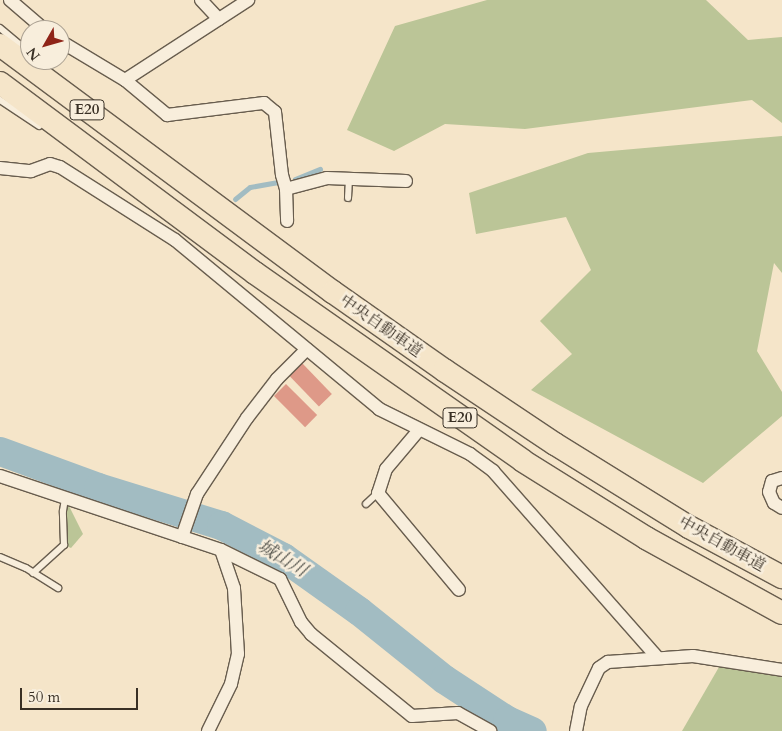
<!DOCTYPE html>
<meta charset="utf-8">
<style>
body{margin:0}
#map{position:relative;width:782px;height:731px;overflow:hidden;background:#f5e5c9;font-family:Cardo,"Noto Serif JP",serif}
div>[style]{position:absolute}
.green>*{inset:0;background:#bbc597}
.stream>*{height:5px;margin:-2.5px;padding:0 2.5px;transform-origin:2.5px;border-radius:2.5px;background:#a2bcc2}
.river>*{height:29px;margin:-14.5px;padding:0 14.5px;transform-origin:14.5px;border-radius:14.5px;background:#a2bcc2}
.building>*{inset:0;background:#de9988;transform-origin:0 0}
.roads{filter:drop-shadow(1px 0 #685d4e) drop-shadow(-1px 0 #685d4e) drop-shadow(0 1px #685d4e) drop-shadow(0 -1px #685d4e)}
.service>*{height:6px;margin:-3px;padding:0 3px;transform-origin:3px;border-radius:3px;background:#f8eedc}
.minor>*{height:12px;margin:-6px;padding:0 6px;transform-origin:6px;border-radius:6px;background:#f8eedc}
.motorway>*{height:22px;margin:-11px;padding:0 11px;transform-origin:11px;border-radius:11px;background:#f5e5c9}
span{translate:-50% -50%;white-space:nowrap;text-align:center;line-height:1.15;-webkit-text-stroke:5px #f8eedc;paint-order:stroke}
.shield-label span{padding:1px 4px;background:#f8eedc;border:1px solid;border-radius:4px;-webkit-text-stroke-width:0}
.shield-label{font-size:15px;color:#393025;font-weight:700}
.street-label{font-size:16px;color:#393025}
.water-label{font-size:18px;color:#53534c;font-style:italic}
.north{position:absolute;left:20px;top:20px;width:50px;height:50px;box-sizing:border-box;background:#f8eedc;border:1px solid #aca293;border-radius:50%;rotate:232deg;font-size:14px;font-weight:700;line-height:20px;text-align:center;color:#393025}
.north::after{content:'';display:block;margin:auto;width:18px;height:22px;background:#8f2418;clip-path:polygon(50% 0,100% 100%,50% 72%,0 100%)}
.scale{position:absolute;left:20px;top:688px;width:118px;height:22px;box-sizing:border-box;border:2px solid #393025;border-top:0;padding-left:6px;font-size:15px;line-height:18px;white-space:nowrap;color:#393025;-webkit-text-stroke:4px #f8eedc;paint-order:stroke}
</style>
<div id="map">
<div class="green">
<div style="clip-path:polygon(487px 0,706px 0,748px 40px,782px 37px,782px 123px,752px 100px,525px 129px,445px 124px,394px 151px,347px 130px,395px 26px)"></div>
<div style="clip-path:polygon(782px 136px,782px 273px,774px 263px,757px 351px,782px 392px,782px 416px,703px 483px,531px 390px,572px 354px,540px 321px,591px 270px,566px 217px,476px 234px,469px 193px,588px 153px)"></div>
<div style="clip-path:polygon(65px 498px,83px 534px,71px 548px,64px 545px)"></div>
<div style="clip-path:polygon(719px 667px,782px 674px,782px 731px,682px 731px)"></div>
</div>
<div class="stream">
<div style="left:295px;top:179px;width:27px;rotate:-22deg"></div>
<div style="left:235px;top:199px;width:19px;rotate:-39deg"></div>
<div style="left:250px;top:187px;width:27px;rotate:-10deg"></div>
</div>
<div class="river">
<div style="left:0;top:451px;width:104px;rotate:20.2deg"></div>
<div style="left:98px;top:487px;width:129px;rotate:17.2deg"></div>
<div style="left:221px;top:525px;width:70px;rotate:27.3deg"></div>
<div style="left:283px;top:557px;width:93px;rotate:35.4deg"></div>
<div style="left:359px;top:611px;width:109px;rotate:38.7deg"></div>
<div style="left:444px;top:679px;width:75px;rotate:33.1deg"></div>
<div style="left:507px;top:720px;width:27px;rotate:24deg"></div>
</div>
<div class="building">
<div style="left:302px;top:363px;width:43px;height:18px;rotate:46deg"></div>
<div style="left:286px;top:384px;width:44px;height:17px;rotate:45deg"></div>
</div>
<div class="roads">
<div class="service">
<div style="left:0;top:28px;width:39px;rotate:40deg"></div>
<div style="left:0;top:100px;width:47px;rotate:33.7deg"></div>
<div style="left:348px;top:198px;width:19px;rotate:-87deg"></div>
<div style="left:366px;top:504px;width:16px;rotate:-43deg"></div>
<div style="left:0;top:557px;width:28px;rotate:23deg"></div>
<div style="left:26px;top:568px;width:38px;rotate:32deg"></div>
<div style="left:33px;top:573px;width:42px;rotate:-42.1deg"></div>
<div style="left:64px;top:545px;width:34px;rotate:-92deg"></div>
<div style="left:63px;top:511px;width:13px;rotate:-81deg"></div>
</div>
<div class="minor">
<div style="left:10px;top:0;width:46px;rotate:40.6deg"></div>
<div style="left:201px;top:0;width:26px;rotate:47deg"></div>
<div style="left:60px;top:41px;width:76px;rotate:31deg"></div>
<div style="left:125px;top:80px;width:55px;rotate:39.8deg"></div>
<div style="left:167px;top:115px;width:98px;rotate:-7.1deg"></div>
<div style="left:264px;top:103px;width:14px;rotate:39deg"></div>
<div style="left:275px;top:112px;width:63px;rotate:83.7deg"></div>
<div style="left:282px;top:175px;width:15px;rotate:74deg"></div>
<div style="left:286px;top:189px;width:42px;rotate:-15deg"></div>
<div style="left:327px;top:178px;width:79px;rotate:2.2deg"></div>
<div style="left:125px;top:80px;width:147px;rotate:-33deg"></div>
<div style="left:0;top:168px;width:31px;rotate:6deg"></div>
<div style="left:31px;top:171px;width:20px;rotate:-20deg"></div>
<div style="left:50px;top:164px;width:10px;rotate:17deg"></div>
<div style="left:60px;top:167px;width:136px;rotate:32.4deg"></div>
<div style="left:175px;top:240px;width:265px;rotate:39.6deg"></div>
<div style="left:379px;top:409px;width:102px;rotate:26.3deg"></div>
<div style="left:470px;top:454px;width:29px;rotate:36deg"></div>
<div style="left:493px;top:471px;width:247px;rotate:48.6deg"></div>
<div style="left:286px;top:189px;width:32px;rotate:88deg"></div>
<div style="left:419px;top:430px;width:51px;rotate:130.2deg"></div>
<div style="left:386px;top:469px;width:25px;rotate:108deg"></div>
<div style="left:378px;top:493px;width:126px;rotate:50.1deg"></div>
<div style="left:0;top:476px;width:233px;rotate:18.5deg"></div>
<div style="left:221px;top:550px;width:66px;rotate:26.2deg"></div>
<div style="left:280px;top:579px;width:48px;rotate:64deg"></div>
<div style="left:301px;top:622px;width:16px;rotate:50deg"></div>
<div style="left:311px;top:634px;width:130px;rotate:39.1deg"></div>
<div style="left:412px;top:716px;width:46px;rotate:-3.7deg"></div>
<div style="left:458px;top:713px;width:37px;rotate:29deg"></div>
<div style="left:782px;top:478px;width:10px;rotate:163deg"></div>
<div style="left:772px;top:481px;width:11px;rotate:105deg"></div>
<div style="left:769px;top:492px;width:12px;rotate:66deg"></div>
<div style="left:774px;top:503px;width:9px;rotate:32deg"></div>
<div style="left:182px;top:537px;width:46px;rotate:-70.8deg"></div>
<div style="left:197px;top:494px;width:91px;rotate:-56.7deg"></div>
<div style="left:247px;top:418px;width:49px;rotate:-52.4deg"></div>
<div style="left:277px;top:379px;width:42px;rotate:-45deg"></div>
<div style="left:208px;top:731px;width:52px;rotate:-63.9deg"></div>
<div style="left:231px;top:684px;width:31px;rotate:-77deg"></div>
<div style="left:238px;top:654px;width:66px;rotate:-93.5deg"></div>
<div style="left:234px;top:588px;width:40px;rotate:-108.9deg"></div>
<div style="left:576px;top:731px;width:25px;rotate:-79deg"></div>
<div style="left:581px;top:706px;width:42px;rotate:-64.7deg"></div>
<div style="left:599px;top:668px;width:11px;rotate:-34deg"></div>
<div style="left:608px;top:662px;width:85px;rotate:-4deg"></div>
<div style="left:693px;top:656px;width:90px;rotate:8.9deg"></div>
</div>
<div class="motorway">
<div style="left:0;top:45px;width:415px;rotate:36.6deg"></div>
<div style="left:333px;top:292px;width:136px;rotate:35.1deg"></div>
<div style="left:444px;top:370px;width:133px;rotate:33.7deg"></div>
<div style="left:555px;top:444px;width:158px;rotate:31.8deg"></div>
<div style="left:689px;top:527px;width:106px;rotate:28.3deg"></div>
<div style="left:0;top:83px;width:318px;rotate:36.7deg"></div>
<div style="left:255px;top:273px;width:327px;rotate:35deg"></div>
<div style="left:523px;top:461px;width:145px;rotate:32deg"></div>
<div style="left:646px;top:538px;width:155px;rotate:28.9deg"></div>
</div>
</div>
<div class="shield-label">
<span style="left:87px;top:110px">E20</span>
<span style="left:460px;top:418px">E20</span>
</div>
<div class="street-label">
<span style="left:381px;top:326px;rotate:35deg">中央自動車道</span>
<span style="left:722px;top:544px;rotate:29deg">中央自動車道</span>
</div>
<div class="water-label">
<span style="left:282px;top:559px;rotate:31deg">城山川</span>
</div>
<div class="north">N</div>
<div class="scale">50 m</div>
</div>
